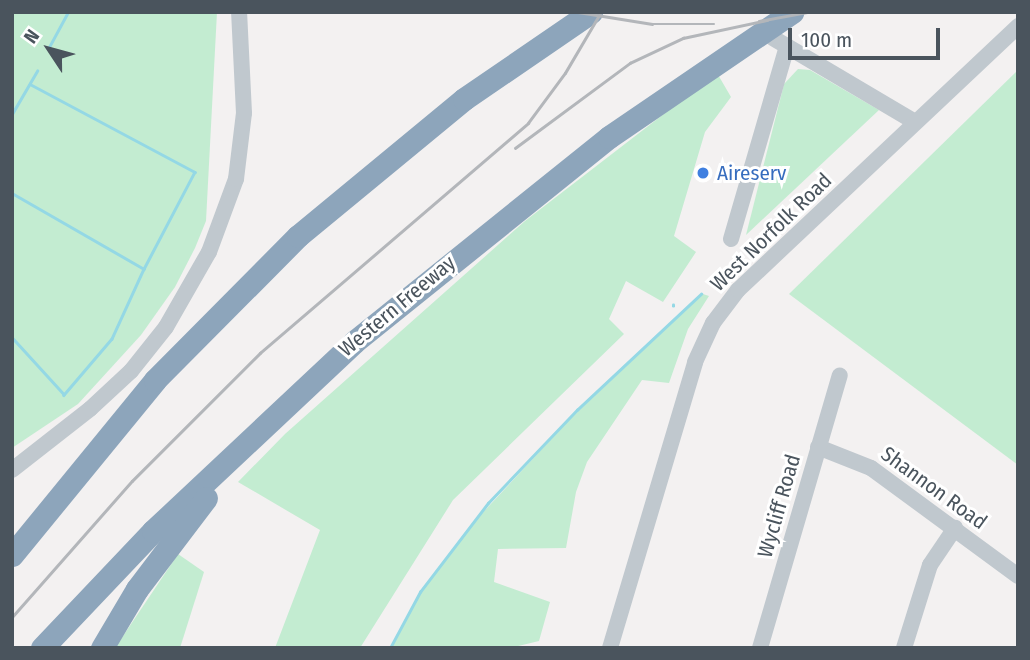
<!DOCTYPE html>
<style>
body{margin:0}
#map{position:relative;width:1030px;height:660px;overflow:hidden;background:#f3f1f1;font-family:"Fira Sans Condensed",sans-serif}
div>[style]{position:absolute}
.green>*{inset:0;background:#c3ecd1}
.stream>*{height:2.5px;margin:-1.25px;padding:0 1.25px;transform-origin:1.25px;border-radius:1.25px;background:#94d8e5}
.minor>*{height:16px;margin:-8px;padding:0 8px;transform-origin:8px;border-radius:8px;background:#c0c8ce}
.highway>*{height:23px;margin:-11.5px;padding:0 11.5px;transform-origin:11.5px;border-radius:11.5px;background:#8da5bb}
.rail>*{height:2.5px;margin:-1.25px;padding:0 1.25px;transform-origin:1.25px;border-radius:1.25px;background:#b3b6ba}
.dots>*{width:19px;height:19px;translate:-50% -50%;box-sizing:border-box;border:4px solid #fff;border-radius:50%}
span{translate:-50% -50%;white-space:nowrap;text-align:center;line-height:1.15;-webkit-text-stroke:6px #fff;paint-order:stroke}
.shop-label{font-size:21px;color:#366cbe}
.left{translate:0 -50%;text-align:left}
.street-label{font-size:21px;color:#4a545d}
.frame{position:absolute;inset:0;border:14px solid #4a545d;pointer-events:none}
.north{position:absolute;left:14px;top:14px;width:70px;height:70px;-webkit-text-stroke:5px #fff;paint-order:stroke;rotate:306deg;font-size:19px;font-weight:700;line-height:28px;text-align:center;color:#4a545d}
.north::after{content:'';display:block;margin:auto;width:24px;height:32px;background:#4a545d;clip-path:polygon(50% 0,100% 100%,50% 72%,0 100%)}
.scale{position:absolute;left:788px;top:28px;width:152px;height:32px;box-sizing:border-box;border:4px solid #4a545d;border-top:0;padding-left:9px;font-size:21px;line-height:24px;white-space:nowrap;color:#4a545d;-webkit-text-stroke:5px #fff;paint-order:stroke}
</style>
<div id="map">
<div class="green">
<div style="clip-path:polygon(12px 12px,217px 12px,206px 221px,195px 248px,175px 287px,141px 335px,78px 404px,12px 448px)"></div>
<div style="clip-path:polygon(798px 69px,810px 70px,879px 110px,746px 235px,784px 84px)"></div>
<div style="clip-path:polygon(1018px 70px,1018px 465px,789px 294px)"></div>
<div style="clip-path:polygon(717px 73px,731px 97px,705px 132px,674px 236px,696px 252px,663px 302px,626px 281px,609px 319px,624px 334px,453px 500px,360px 648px,275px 648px,320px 530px,238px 482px,285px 434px,525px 221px)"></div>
<div style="clip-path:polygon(703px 294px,709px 296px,688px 329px,669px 383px,642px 380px,587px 462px,576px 492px,566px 548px,498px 549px,494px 582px,550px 602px,539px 641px,510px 648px,391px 648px,418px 595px,474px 522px,570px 419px)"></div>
<div style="clip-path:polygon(178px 554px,204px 572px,180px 648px,115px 648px)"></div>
</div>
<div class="stream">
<div style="left:48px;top:49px;width:42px;rotate:-61.6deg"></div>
<div style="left:30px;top:84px;width:187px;rotate:28.1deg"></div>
<div style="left:195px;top:172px;width:110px;rotate:117.7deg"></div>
<div style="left:12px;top:114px;width:50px;rotate:-59.8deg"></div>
<div style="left:12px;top:193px;width:152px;rotate:29.9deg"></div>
<div style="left:144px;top:269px;width:77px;rotate:114.6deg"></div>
<div style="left:112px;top:339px;width:74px;rotate:130.6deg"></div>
<div style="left:64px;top:395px;width:77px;rotate:-132.4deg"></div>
<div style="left:673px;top:306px;width:1px;rotate:-90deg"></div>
<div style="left:390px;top:648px;width:64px;rotate:-61.8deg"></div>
<div style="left:420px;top:592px;width:112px;rotate:-52.6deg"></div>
<div style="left:488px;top:503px;width:129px;rotate:-46.3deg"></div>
<div style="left:577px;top:410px;width:170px;rotate:-43.1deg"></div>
</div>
<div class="minor">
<div style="left:773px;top:38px;width:165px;rotate:30.6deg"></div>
<div style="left:731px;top:239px;width:201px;rotate:-73.8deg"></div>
<div style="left:818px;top:447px;width:57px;rotate:21.6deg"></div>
<div style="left:871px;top:468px;width:182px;rotate:36.3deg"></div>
<div style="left:12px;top:470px;width:99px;rotate:-38deg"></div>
<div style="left:90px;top:409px;width:56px;rotate:-42.8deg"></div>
<div style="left:131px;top:371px;width:56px;rotate:-51.5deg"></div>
<div style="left:166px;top:327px;width:86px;rotate:-60.2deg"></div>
<div style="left:209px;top:252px;width:78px;rotate:-69.7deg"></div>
<div style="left:236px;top:179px;width:66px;rotate:-83.1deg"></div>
<div style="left:244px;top:113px;width:101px;rotate:-92.8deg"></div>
<div style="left:610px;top:648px;width:298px;rotate:-73.4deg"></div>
<div style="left:695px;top:362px;width:43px;rotate:-65.2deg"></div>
<div style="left:713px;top:323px;width:41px;rotate:-52.9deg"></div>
<div style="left:738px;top:290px;width:385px;rotate:-43.3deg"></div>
<div style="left:760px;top:648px;width:284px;rotate:-73.7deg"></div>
<div style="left:904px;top:648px;width:87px;rotate:-72.6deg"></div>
<div style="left:930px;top:565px;width:45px;rotate:-56deg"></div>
</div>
<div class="highway">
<div style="left:12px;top:555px;width:226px;rotate:-50.7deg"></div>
<div style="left:155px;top:380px;width:203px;rotate:-45.2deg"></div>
<div style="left:298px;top:236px;width:215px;rotate:-39.5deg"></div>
<div style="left:464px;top:99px;width:154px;rotate:-34.4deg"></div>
<div style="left:42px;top:648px;width:161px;rotate:-46.5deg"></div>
<div style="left:153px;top:531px;width:276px;rotate:-43.2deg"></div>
<div style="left:354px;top:342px;width:327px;rotate:-38.8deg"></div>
<div style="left:609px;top:137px;width:222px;rotate:-34.3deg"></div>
<div style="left:102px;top:648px;width:69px;rotate:-59.3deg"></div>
<div style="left:137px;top:589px;width:114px;rotate:-52.8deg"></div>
</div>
<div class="rail">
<div style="left:578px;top:12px;width:75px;rotate:9.2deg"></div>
<div style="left:652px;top:24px;width:62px"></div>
<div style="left:759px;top:21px;width:50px;rotate:-10.4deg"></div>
<div style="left:515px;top:148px;width:143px;rotate:-36.5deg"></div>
<div style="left:630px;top:63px;width:59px;rotate:-25.3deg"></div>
<div style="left:683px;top:38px;width:86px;rotate:-12.1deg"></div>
<div style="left:12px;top:617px;width:181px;rotate:-48.6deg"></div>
<div style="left:132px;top:481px;width:181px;rotate:-45deg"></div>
<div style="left:260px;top:353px;width:353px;rotate:-40.6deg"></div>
<div style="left:528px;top:123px;width:62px;rotate:-53.5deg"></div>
<div style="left:565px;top:73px;width:71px;rotate:-59.5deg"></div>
</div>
<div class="dots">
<div style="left:703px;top:173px;background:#3f7fe0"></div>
</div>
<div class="shop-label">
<span class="left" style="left:717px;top:173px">Aireserv</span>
</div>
<div class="street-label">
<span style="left:771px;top:232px;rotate:-44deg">West Norfolk Road</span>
<span style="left:397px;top:306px;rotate:-40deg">Western Freeway</span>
<span style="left:934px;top:488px;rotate:36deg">Shannon Road</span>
<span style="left:779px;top:506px;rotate:-74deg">Wycliff Road</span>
</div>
<div class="frame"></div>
<div class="north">N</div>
<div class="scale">100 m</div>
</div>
